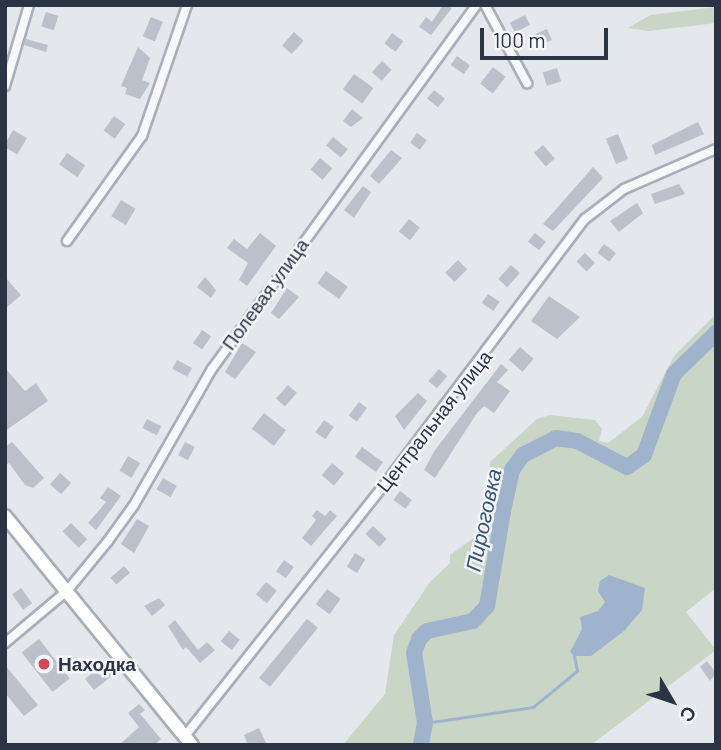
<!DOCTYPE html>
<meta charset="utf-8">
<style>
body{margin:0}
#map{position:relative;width:721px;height:750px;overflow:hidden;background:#e4e7ec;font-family:Barlow,sans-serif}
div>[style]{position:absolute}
.green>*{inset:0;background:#c9d6c5}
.water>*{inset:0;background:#9fb4cc}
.stream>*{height:2.5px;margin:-1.25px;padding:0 1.25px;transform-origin:1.25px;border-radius:1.25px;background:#9fb4cc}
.river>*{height:16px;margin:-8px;padding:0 8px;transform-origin:8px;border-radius:8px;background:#9fb4cc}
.building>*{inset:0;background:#bbc0ca;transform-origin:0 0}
.roads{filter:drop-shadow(2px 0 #a9aeb7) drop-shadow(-2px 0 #a9aeb7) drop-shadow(0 2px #a9aeb7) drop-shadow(0 -2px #a9aeb7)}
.minor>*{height:8px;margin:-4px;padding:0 4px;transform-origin:4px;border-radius:4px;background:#f7f8fa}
.primary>*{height:12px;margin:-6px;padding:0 6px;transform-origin:6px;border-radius:6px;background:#fff}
.dots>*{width:19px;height:19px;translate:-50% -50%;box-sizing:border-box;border:4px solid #f4f6f9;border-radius:50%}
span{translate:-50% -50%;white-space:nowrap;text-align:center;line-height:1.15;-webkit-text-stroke:5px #f4f6f9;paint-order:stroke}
.street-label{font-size:19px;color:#2b3445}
.poi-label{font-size:19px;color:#2b3445;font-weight:700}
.left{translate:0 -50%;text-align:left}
.water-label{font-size:21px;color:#34527a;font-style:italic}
.frame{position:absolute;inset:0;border:7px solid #2b3445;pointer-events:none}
.north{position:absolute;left:637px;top:666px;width:70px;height:70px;-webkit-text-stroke:5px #f4f6f9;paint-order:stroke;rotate:129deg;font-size:19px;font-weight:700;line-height:28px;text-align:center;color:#2b3445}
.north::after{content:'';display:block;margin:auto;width:24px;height:32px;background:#2b3445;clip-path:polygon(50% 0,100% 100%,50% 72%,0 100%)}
.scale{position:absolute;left:480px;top:28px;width:128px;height:32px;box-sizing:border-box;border:4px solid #2b3445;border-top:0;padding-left:9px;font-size:21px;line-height:24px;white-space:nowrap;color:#2b3445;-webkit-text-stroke:5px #f4f6f9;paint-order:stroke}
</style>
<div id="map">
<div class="green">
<div style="clip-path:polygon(716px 7px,716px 23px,649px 31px,628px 28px,650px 15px)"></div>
<div style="clip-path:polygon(716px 314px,716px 588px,686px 612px,716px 650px,591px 745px,343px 745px,385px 694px,394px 635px,430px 582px,450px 563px,450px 555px,475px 537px,487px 504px,490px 462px,537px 419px,550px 415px,595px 420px,602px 429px,599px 441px,608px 443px,642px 417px,674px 356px)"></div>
</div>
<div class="water">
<div style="clip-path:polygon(609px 575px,645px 588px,642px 610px,624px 631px,591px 656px,574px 656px,570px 652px,582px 629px,580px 617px,598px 611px,605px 602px,598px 591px,600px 581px)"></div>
</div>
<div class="stream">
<div style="left:425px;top:723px;width:109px;rotate:-8.4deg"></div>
<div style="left:533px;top:707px;width:57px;rotate:-39.3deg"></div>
<div style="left:577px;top:671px;width:15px;rotate:-101deg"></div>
</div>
<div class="river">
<div style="left:421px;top:745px;width:22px;rotate:-80deg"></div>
<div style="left:425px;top:723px;width:71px;rotate:-98.9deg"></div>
<div style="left:414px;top:653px;width:15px;rotate:-70deg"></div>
<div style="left:419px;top:639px;width:11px;rotate:-45deg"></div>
<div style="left:427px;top:631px;width:47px;rotate:-12.3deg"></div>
<div style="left:473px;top:621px;width:21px;rotate:-47deg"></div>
<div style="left:487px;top:606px;width:96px;rotate:-80.4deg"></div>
<div style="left:503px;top:511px;width:42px;rotate:-77.6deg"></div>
<div style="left:512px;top:470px;width:19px;rotate:-54deg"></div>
<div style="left:523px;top:455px;width:37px;rotate:-27deg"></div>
<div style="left:556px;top:438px;width:21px;rotate:8deg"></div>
<div style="left:577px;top:441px;width:56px;rotate:27.5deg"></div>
<div style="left:627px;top:467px;width:21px;rotate:-35deg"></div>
<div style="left:644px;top:455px;width:86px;rotate:-69.7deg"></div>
<div style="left:674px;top:374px;width:59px;rotate:-44.3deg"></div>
</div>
<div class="building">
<div style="clip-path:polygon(443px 5px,452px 8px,431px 35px,419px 27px,426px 17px,432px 22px)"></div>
<div style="left:46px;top:12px;width:13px;height:15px;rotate:18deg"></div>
<div style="left:525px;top:15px;width:11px;height:17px;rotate:63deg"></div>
<div style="left:151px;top:17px;width:13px;height:21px;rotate:23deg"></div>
<div style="left:547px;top:29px;width:12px;height:18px;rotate:66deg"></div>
<div style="left:294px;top:32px;width:13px;height:18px;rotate:42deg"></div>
<div style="left:392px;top:33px;width:14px;height:13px;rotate:36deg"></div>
<div style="clip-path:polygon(26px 39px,48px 45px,46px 52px,24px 45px)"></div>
<div style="clip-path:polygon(138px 47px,150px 58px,142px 80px,150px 83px,140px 99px,125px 94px,127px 88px,121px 86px)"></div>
<div style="left:457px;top:56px;width:16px;height:11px;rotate:35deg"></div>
<div style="left:382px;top:61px;width:13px;height:15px;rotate:42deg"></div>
<div style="left:493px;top:67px;width:16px;height:21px;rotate:38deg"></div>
<div style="left:557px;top:68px;width:14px;height:15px;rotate:73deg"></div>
<div style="left:354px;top:74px;width:24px;height:19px;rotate:36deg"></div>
<div style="left:434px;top:90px;width:14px;height:11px;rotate:39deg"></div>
<div style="clip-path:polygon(352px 109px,363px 118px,351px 127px,343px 121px)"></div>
<div style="left:114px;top:116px;width:14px;height:18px;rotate:36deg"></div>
<div style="clip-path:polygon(698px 122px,704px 134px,655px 155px,652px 145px)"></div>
<div style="left:13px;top:130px;width:16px;height:19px;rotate:30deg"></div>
<div style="left:417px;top:133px;width:12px;height:12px;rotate:35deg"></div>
<div style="left:618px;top:134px;width:27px;height:13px;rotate:68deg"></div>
<div style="left:333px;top:137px;width:19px;height:11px;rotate:39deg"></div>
<div style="left:543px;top:145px;width:18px;height:12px;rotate:49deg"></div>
<div style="clip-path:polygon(391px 150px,402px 158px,379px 184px,370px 176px)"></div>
<div style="left:67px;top:153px;width:22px;height:14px;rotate:34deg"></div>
<div style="left:320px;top:158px;width:16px;height:15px;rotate:40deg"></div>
<div style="clip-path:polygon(593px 167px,603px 178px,553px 231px,543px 224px)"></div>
<div style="clip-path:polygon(679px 184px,685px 194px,655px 204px,651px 194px)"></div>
<div style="clip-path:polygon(363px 186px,371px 192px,354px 218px,344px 210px)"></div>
<div style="left:121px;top:200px;width:17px;height:19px;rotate:31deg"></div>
<div style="clip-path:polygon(637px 203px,643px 213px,619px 232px,610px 221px)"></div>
<div style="left:409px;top:219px;width:14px;height:16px;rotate:39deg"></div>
<div style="clip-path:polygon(260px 233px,276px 246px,247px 286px,239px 280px,248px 263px,227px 248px,234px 239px,247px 249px)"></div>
<div style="left:535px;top:233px;width:14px;height:11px;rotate:39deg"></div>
<div style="left:604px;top:244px;width:15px;height:11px;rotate:37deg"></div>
<div style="left:585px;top:253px;width:14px;height:12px;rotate:45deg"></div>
<div style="left:458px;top:260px;width:13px;height:18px;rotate:45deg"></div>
<div style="left:511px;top:265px;width:12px;height:19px;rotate:42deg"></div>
<div style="left:326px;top:271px;width:27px;height:15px;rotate:36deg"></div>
<div style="clip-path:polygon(5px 277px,21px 295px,5px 309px)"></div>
<div style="clip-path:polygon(205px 277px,216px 290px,211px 298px,197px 287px)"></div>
<div style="clip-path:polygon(287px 288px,299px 297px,279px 319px,271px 313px)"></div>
<div style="left:488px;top:294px;width:14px;height:11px;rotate:34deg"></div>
<div style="clip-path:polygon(549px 296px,580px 317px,557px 339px,531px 321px)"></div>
<div style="left:202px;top:330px;width:11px;height:16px;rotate:34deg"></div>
<div style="clip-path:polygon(242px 343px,256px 352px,235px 379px,225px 372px)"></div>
<div style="left:520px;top:347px;width:18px;height:17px;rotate:41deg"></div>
<div style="left:177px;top:360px;width:17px;height:10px;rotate:28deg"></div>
<div style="clip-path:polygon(501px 364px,508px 370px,497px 382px,510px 391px,494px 413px,484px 406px,477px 413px,435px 478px,424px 470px,435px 450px)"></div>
<div style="clip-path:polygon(5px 368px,25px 391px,36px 383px,48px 401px,5px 431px)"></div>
<div style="left:439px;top:369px;width:11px;height:16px;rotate:41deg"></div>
<div style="left:288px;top:385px;width:12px;height:18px;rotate:42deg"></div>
<div style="clip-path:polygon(418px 393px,427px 401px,404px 430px,395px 416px)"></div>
<div style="left:359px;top:402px;width:10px;height:17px;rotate:37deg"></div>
<div style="left:264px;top:413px;width:28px;height:20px;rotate:38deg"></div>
<div style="left:147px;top:419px;width:16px;height:10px;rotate:27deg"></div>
<div style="left:324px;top:420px;width:12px;height:15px;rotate:35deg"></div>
<div style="clip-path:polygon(12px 442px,44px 478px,33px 488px,25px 485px,9px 463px,5px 466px,5px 447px)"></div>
<div style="left:185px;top:442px;width:11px;height:15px;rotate:27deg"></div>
<div style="left:362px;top:447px;width:26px;height:12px;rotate:36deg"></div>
<div style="left:128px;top:456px;width:14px;height:17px;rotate:30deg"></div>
<div style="left:332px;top:463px;width:16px;height:16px;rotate:40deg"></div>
<div style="left:60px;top:473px;width:15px;height:15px;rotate:42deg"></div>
<div style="left:163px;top:478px;width:16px;height:13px;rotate:30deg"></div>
<div style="clip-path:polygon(108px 487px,121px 496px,96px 530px,88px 523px,106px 502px,100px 498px)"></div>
<div style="left:400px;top:491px;width:15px;height:11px;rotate:37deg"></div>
<div style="clip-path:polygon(317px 510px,325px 516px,330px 510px,337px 516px,311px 546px,302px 538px,316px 520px,312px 516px)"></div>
<div style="clip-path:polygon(137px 519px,149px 526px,134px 553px,121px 544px)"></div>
<div style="left:71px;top:523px;width:23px;height:12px;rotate:45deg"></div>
<div style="left:373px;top:526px;width:19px;height:11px;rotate:43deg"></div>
<div style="left:355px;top:553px;width:12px;height:16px;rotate:31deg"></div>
<div style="left:284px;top:560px;width:12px;height:14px;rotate:35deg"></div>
<div style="left:124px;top:566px;width:9px;height:18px;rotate:49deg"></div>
<div style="left:266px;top:582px;width:14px;height:16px;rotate:39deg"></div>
<div style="left:21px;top:588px;width:19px;height:11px;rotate:54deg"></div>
<div style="left:327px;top:589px;width:17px;height:19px;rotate:36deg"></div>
<div style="clip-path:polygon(159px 598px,165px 605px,152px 616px,144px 606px)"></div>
<div style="left:307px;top:619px;width:14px;height:76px;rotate:39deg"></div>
<div style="clip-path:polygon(175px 620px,198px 650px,207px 642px,215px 650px,200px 663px,186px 647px,183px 650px,168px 626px)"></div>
<div style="left:229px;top:631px;width:14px;height:13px;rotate:39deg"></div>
<div style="left:39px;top:639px;width:50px;height:22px;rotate:52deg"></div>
<div style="clip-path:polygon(707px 661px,716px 673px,710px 681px,700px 667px)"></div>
<div style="clip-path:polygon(5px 665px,38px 705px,24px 716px,5px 693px)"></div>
<div style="clip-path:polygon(108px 669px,113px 675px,94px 690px,85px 679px,96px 670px,100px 676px)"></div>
<div style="clip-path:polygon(139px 704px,145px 710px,140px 714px,161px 739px,154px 745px,119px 745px,139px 727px,128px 713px)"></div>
<div style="clip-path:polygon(259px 728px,267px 745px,248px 745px,244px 735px)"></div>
</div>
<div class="roads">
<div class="minor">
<div style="left:485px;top:5px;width:89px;rotate:61.7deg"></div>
<div style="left:5px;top:86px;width:84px;rotate:-73.5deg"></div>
<div style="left:67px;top:241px;width:129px;rotate:-54.5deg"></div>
<div style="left:142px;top:136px;width:139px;rotate:-71deg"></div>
<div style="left:5px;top:643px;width:81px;rotate:-40deg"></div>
<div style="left:67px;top:591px;width:65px;rotate:-50.6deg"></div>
<div style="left:108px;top:541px;width:44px;rotate:-54.2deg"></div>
<div style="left:134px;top:505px;width:157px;rotate:-60.2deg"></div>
<div style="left:212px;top:369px;width:450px;rotate:-54deg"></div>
<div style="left:185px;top:736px;width:322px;rotate:-51.6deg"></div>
<div style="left:385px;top:484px;width:332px;rotate:-53deg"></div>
<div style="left:585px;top:219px;width:49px;rotate:-37.6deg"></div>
<div style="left:624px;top:189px;width:100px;rotate:-23.5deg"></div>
</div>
<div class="primary">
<div style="left:5px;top:516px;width:296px;rotate:50.8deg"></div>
</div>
</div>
<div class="dots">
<div style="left:44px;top:664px;background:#d1495b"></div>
</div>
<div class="street-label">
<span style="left:265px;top:294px;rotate:-54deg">Полевая улица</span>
<span style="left:434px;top:421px;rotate:-52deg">Центральная улица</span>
</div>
<div class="poi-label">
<span class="left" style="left:58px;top:664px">Находка</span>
</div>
<div class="water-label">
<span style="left:483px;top:520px;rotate:-78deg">Пироговка</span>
</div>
<div class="frame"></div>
<div class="north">С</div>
<div class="scale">100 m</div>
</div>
